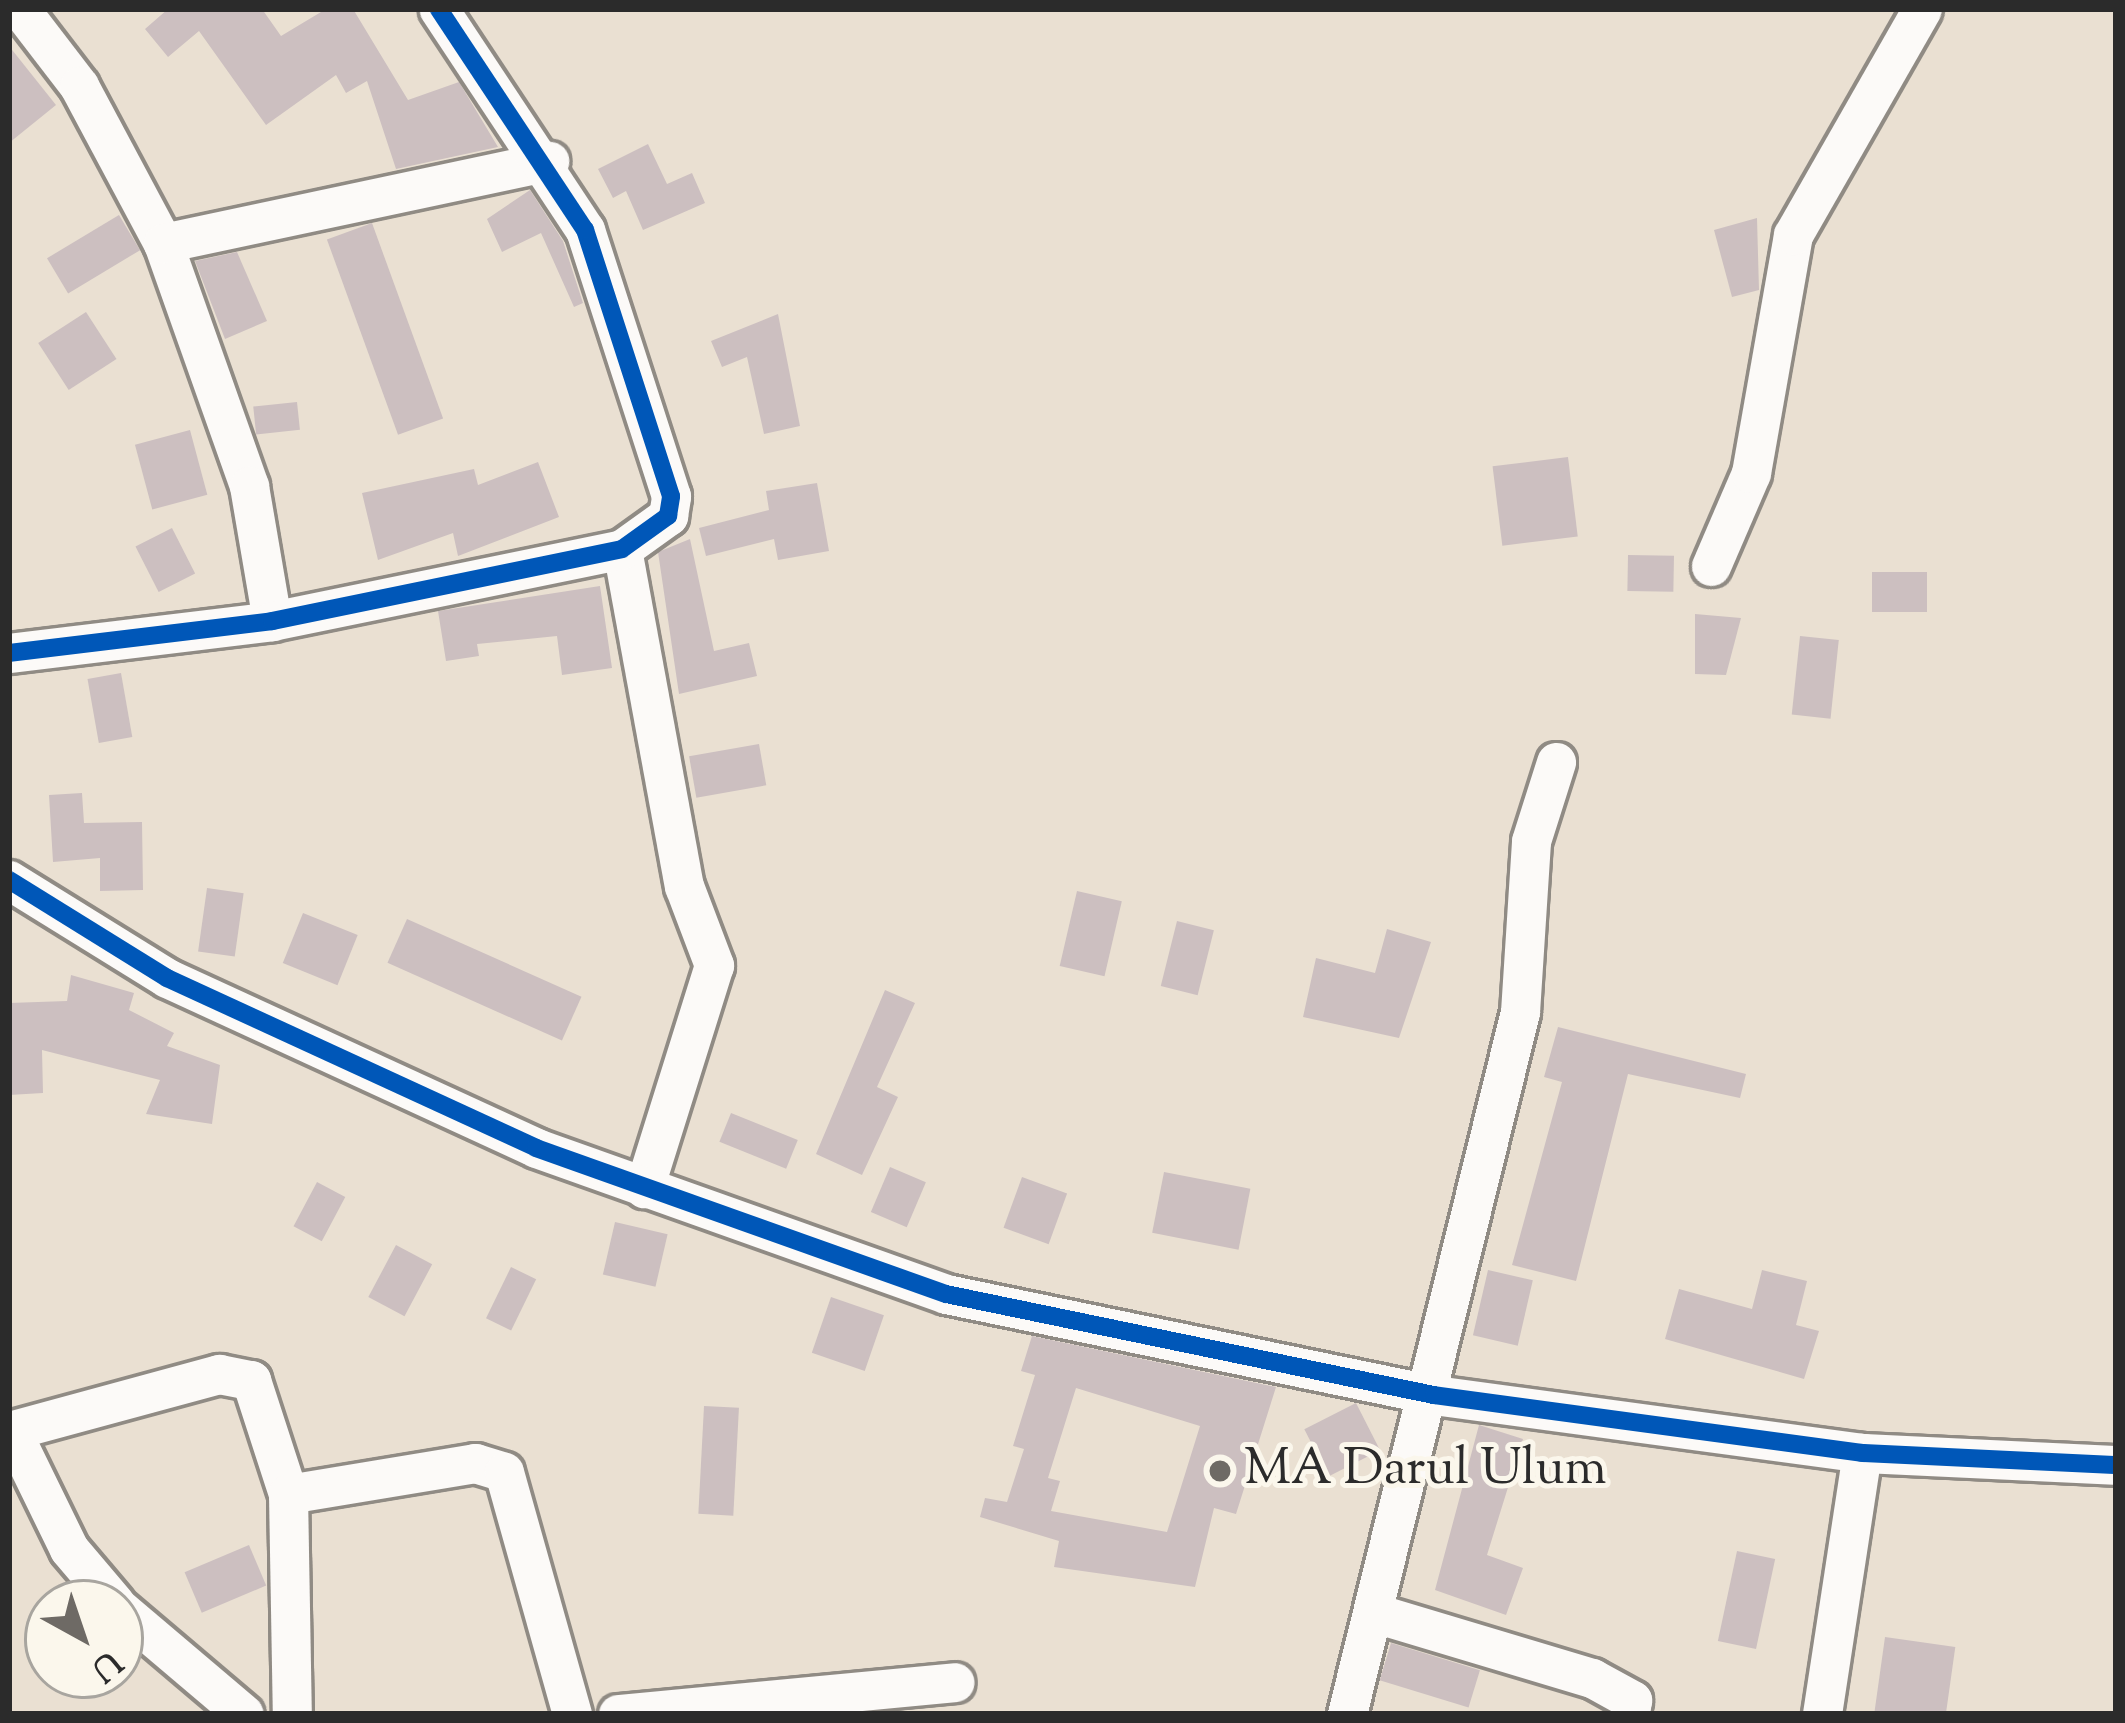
<!DOCTYPE html>
<style>
body{margin:0}
#map{position:relative;width:2125px;height:1723px;overflow:hidden;background:#eae0d2;font-family:"Sorts Mill Goudy",serif}
div>[style]{position:absolute}
.building>*{inset:0;background:#ccbfc0;transform-origin:0 0}
.roads{filter:drop-shadow(3px 0 #908b84) drop-shadow(-3px 0 #908b84) drop-shadow(0 3px #908b84) drop-shadow(0 -3px #908b84)}
.street>*{height:39px;margin:-19.5px;padding:0 19.5px;transform-origin:19.5px;border-radius:19.5px;background:#fcfaf8}
.cycleway>*{height:18px;margin:-9px;padding:0 9px;transform-origin:9px;border-radius:9px;background:#0057b8}
.dots>*{width:33px;height:33px;translate:-50% -50%;box-sizing:border-box;border:6px solid #fbf7ec;border-radius:50%}
span{translate:-50% -50%;white-space:nowrap;text-align:center;line-height:1.15;-webkit-text-stroke:10px #fbf7ec;paint-order:stroke}
.poi-label{font-size:51px;color:#2b2b2b}
.left{translate:0 -50%;text-align:left}
.frame{position:absolute;inset:0;border:12px solid #2b2b2b;pointer-events:none}
.north{position:absolute;left:24px;top:1579px;width:120px;height:120px;box-sizing:border-box;background:#fbf7ec;border:3px solid #a8a59f;border-radius:50%;rotate:140deg;font-size:33px;font-weight:700;line-height:48px;text-align:center;color:#2b2b2b}
.north::after{content:'';display:block;margin:auto;width:42px;height:54px;background:#6e6a65;clip-path:polygon(50% 0,100% 100%,50% 72%,0 100%)}
</style>
<div id="map">
<div class="building">
<div style="clip-path:polygon(168px 9px,262px 9px,281px 36px,326px 9px,353px 9px,408px 100px,459px 82px,498px 147px,396px 169px,367px 81px,346px 93px,336px 75px,266px 125px,199px 31px,168px 57px,145px 29px)"></div>
<div style="clip-path:polygon(9px 46px,56px 105px,9px 143px)"></div>
<div style="clip-path:polygon(648px 144px,667px 184px,692px 173px,705px 203px,643px 230px,626px 191px,613px 198px,598px 169px)"></div>
<div style="clip-path:polygon(530px 190px,563px 241px,583px 303px,574px 307px,541px 233px,502px 252px,487px 219px)"></div>
<div style="left:119px;top:215px;width:41px;height:84px;rotate:59deg"></div>
<div style="clip-path:polygon(1757px 218px,1759px 290px,1732px 297px,1714px 230px)"></div>
<div style="left:372px;top:223px;width:208px;height:48px;rotate:70deg"></div>
<div style="clip-path:polygon(237px 252px,267px 321px,225px 339px,195px 261px)"></div>
<div style="left:86px;top:312px;width:56px;height:57px;rotate:57deg"></div>
<div style="clip-path:polygon(778px 314px,800px 426px,764px 434px,747px 357px,722px 367px,711px 341px)"></div>
<div style="left:297px;top:402px;width:28px;height:44px;rotate:84deg"></div>
<div style="left:190px;top:430px;width:67px;height:57px;rotate:75deg"></div>
<div style="left:1568px;top:457px;width:80px;height:76px;rotate:83deg"></div>
<div style="clip-path:polygon(538px 462px,559px 517px,458px 556px,453px 533px,378px 560px,362px 493px,474px 469px,478px 485px)"></div>
<div style="clip-path:polygon(817px 483px,829px 551px,778px 560px,774px 539px,706px 556px,699px 528px,769px 510px,766px 491px)"></div>
<div style="left:172px;top:528px;width:51px;height:41px;rotate:63deg"></div>
<div style="clip-path:polygon(690px 539px,714px 651px,749px 643px,757px 676px,679px 694px,658px 552px)"></div>
<div style="left:1628px;top:555px;width:46px;height:36px;rotate:1deg"></div>
<div style="left:1872px;top:572px;width:55px;height:40px"></div>
<div style="clip-path:polygon(600px 586px,612px 668px,562px 675px,557px 636px,477px 644px,479px 656px,446px 661px,438px 611px)"></div>
<div style="clip-path:polygon(1695px 614px,1741px 618px,1726px 675px,1695px 674px)"></div>
<div style="left:1800px;top:636px;width:39px;height:79px;rotate:6deg"></div>
<div style="left:121px;top:673px;width:65px;height:34px;rotate:80deg"></div>
<div style="left:759px;top:744px;width:42px;height:71px;rotate:80deg"></div>
<div style="clip-path:polygon(82px 793px,84px 823px,142px 822px,143px 890px,100px 891px,100px 858px,53px 862px,49px 795px)"></div>
<div style="left:207px;top:888px;width:37px;height:64px;rotate:8deg"></div>
<div style="left:1077px;top:891px;width:46px;height:77px;rotate:13deg"></div>
<div style="left:303px;top:913px;width:59px;height:54px;rotate:22deg"></div>
<div style="left:407px;top:919px;width:191px;height:48px;rotate:24deg"></div>
<div style="left:1177px;top:921px;width:38px;height:67px;rotate:14deg"></div>
<div style="clip-path:polygon(1387px 929px,1431px 942px,1399px 1038px,1303px 1017px,1316px 958px,1375px 973px)"></div>
<div style="clip-path:polygon(71px 975px,134px 993px,129px 1010px,174px 1033px,167px 1046px,220px 1065px,212px 1124px,146px 1114px,160px 1080px,42px 1050px,43px 1093px,9px 1095px,9px 1003px,67px 1001px)"></div>
<div style="clip-path:polygon(885px 990px,915px 1003px,877px 1087px,898px 1097px,862px 1175px,816px 1154px)"></div>
<div style="clip-path:polygon(1558px 1027px,1746px 1074px,1740px 1098px,1628px 1074px,1576px 1281px,1512px 1265px,1562px 1082px,1544px 1077px)"></div>
<div style="left:731px;top:1113px;width:72px;height:31px;rotate:22deg"></div>
<div style="left:890px;top:1167px;width:39px;height:49px;rotate:23deg"></div>
<div style="left:1164px;top:1172px;width:88px;height:62px;rotate:11deg"></div>
<div style="left:1022px;top:1177px;width:48px;height:54px;rotate:20deg"></div>
<div style="left:317px;top:1182px;width:32px;height:50px;rotate:28deg"></div>
<div style="left:615px;top:1222px;width:54px;height:54px;rotate:13deg"></div>
<div style="left:396px;top:1245px;width:41px;height:59px;rotate:28deg"></div>
<div style="left:511px;top:1267px;width:28px;height:57px;rotate:26deg"></div>
<div style="left:1488px;top:1270px;width:46px;height:67px;rotate:13deg"></div>
<div style="clip-path:polygon(1762px 1270px,1807px 1281px,1796px 1325px,1819px 1331px,1804px 1379px,1665px 1339px,1679px 1289px,1752px 1309px)"></div>
<div style="left:831px;top:1297px;width:56px;height:59px;rotate:19deg"></div>
<div style="clip-path:polygon(evenodd,1032px 1336px,1276px 1387px,1236px 1514px,1214px 1508px,1195px 1587px,1054px 1567px,1059px 1541px,980px 1517px,985px 1498px,1007px 1502px,1024px 1449px,1013px 1446px,1035px 1375px,1021px 1371px,1032px 1336px,1076px 1388px,1200px 1426px,1167px 1532px,1051px 1511px,1060px 1481px,1048px 1478px,1076px 1388px)"></div>
<div style="left:1356px;top:1403px;width:53px;height:58px;rotate:63deg"></div>
<div style="left:704px;top:1406px;width:35px;height:108px;rotate:3deg"></div>
<div style="clip-path:polygon(1479px 1425px,1523px 1439px,1487px 1555px,1523px 1568px,1506px 1615px,1435px 1590px)"></div>
<div style="left:249px;top:1545px;width:44px;height:70px;rotate:67deg"></div>
<div style="left:1737px;top:1551px;width:39px;height:92px;rotate:12deg"></div>
<div style="left:1885px;top:1637px;width:71px;height:78px;rotate:8deg"></div>
<div style="left:1391px;top:1643px;width:93px;height:39px;rotate:17deg"></div>
</div>
<div class="roads">
<div class="street">
<div style="left:20px;top:9px;width:97px;rotate:52.5deg"></div>
<div style="left:79px;top:86px;width:178px;rotate:61.9deg"></div>
<div style="left:163px;top:243px;width:258px;rotate:70.5deg"></div>
<div style="left:249px;top:486px;width:137px;rotate:80.3deg"></div>
<div style="left:163px;top:243px;width:395px;rotate:-12deg"></div>
<div style="left:622px;top:549px;width:343px;rotate:79.6deg"></div>
<div style="left:684px;top:886px;width:85px;rotate:69.2deg"></div>
<div style="left:714px;top:965px;width:234px;rotate:107.4deg"></div>
<div style="left:1711px;top:566px;width:101px;rotate:-66.7deg"></div>
<div style="left:1751px;top:473px;width:242px;rotate:-80deg"></div>
<div style="left:1793px;top:235px;width:260px;rotate:-60.3deg"></div>
<div style="left:9px;top:653px;width:265px;rotate:-6.9deg"></div>
<div style="left:272px;top:621px;width:357px;rotate:-11.6deg"></div>
<div style="left:622px;top:549px;width:57px;rotate:-35.7deg"></div>
<div style="left:668px;top:516px;width:20px;rotate:-81deg"></div>
<div style="left:671px;top:496px;width:280px;rotate:-107.9deg"></div>
<div style="left:585px;top:230px;width:265px;rotate:-123.5deg"></div>
<div style="left:9px;top:880px;width:186px;rotate:31.8deg"></div>
<div style="left:167px;top:978px;width:406px;rotate:24.7deg"></div>
<div style="left:536px;top:1148px;width:435px;rotate:19.6deg"></div>
<div style="left:946px;top:1294px;width:498px;rotate:11.7deg"></div>
<div style="left:1434px;top:1395px;width:432px;rotate:7.7deg"></div>
<div style="left:1862px;top:1453px;width:254px;rotate:2.7deg"></div>
<div style="left:11px;top:1430px;width:132px;rotate:64deg"></div>
<div style="left:69px;top:1549px;width:71px;rotate:49.6deg"></div>
<div style="left:9px;top:1431px;width:218px;rotate:-15.2deg"></div>
<div style="left:219px;top:1374px;width:33px;rotate:11deg"></div>
<div style="left:251px;top:1380px;width:120px;rotate:72deg"></div>
<div style="left:288px;top:1494px;width:220px;rotate:89deg"></div>
<div style="left:288px;top:1494px;width:190px;rotate:-9.4deg"></div>
<div style="left:475px;top:1463px;width:30px;rotate:17deg"></div>
<div style="left:504px;top:1472px;width:251px;rotate:74.3deg"></div>
<div style="left:120px;top:1609px;width:162px;rotate:40.3deg"></div>
<div style="left:1375px;top:1613px;width:227px;rotate:16.7deg"></div>
<div style="left:1592px;top:1678px;width:46px;rotate:28.8deg"></div>
<div style="left:1632px;top:1700px;width:14px;rotate:98deg"></div>
<div style="left:618px;top:1714px;width:338px;rotate:-5.4deg"></div>
<div style="left:1347px;top:1714px;width:723px;rotate:-76.16deg"></div>
<div style="left:1520px;top:1012px;width:171px;rotate:-86.3deg"></div>
<div style="left:1531px;top:841px;width:83px;rotate:-72.4deg"></div>
<div style="left:1822px;top:1714px;width:264px;rotate:-81.3deg"></div>
</div>
</div>
<div class="cycleway">
<div style="left:9px;top:653px;width:265px;rotate:-6.9deg"></div>
<div style="left:272px;top:621px;width:357px;rotate:-11.6deg"></div>
<div style="left:622px;top:549px;width:57px;rotate:-35.7deg"></div>
<div style="left:668px;top:516px;width:20px;rotate:-81deg"></div>
<div style="left:671px;top:496px;width:280px;rotate:-107.9deg"></div>
<div style="left:585px;top:230px;width:265px;rotate:-123.5deg"></div>
<div style="left:9px;top:880px;width:186px;rotate:31.8deg"></div>
<div style="left:167px;top:978px;width:406px;rotate:24.7deg"></div>
<div style="left:536px;top:1148px;width:435px;rotate:19.6deg"></div>
<div style="left:946px;top:1294px;width:498px;rotate:11.7deg"></div>
<div style="left:1434px;top:1395px;width:432px;rotate:7.7deg"></div>
<div style="left:1862px;top:1453px;width:254px;rotate:2.7deg"></div>
</div>
<div class="dots">
<div style="left:1220px;top:1471px;background:#6e6a65"></div>
</div>
<div class="poi-label">
<span class="left" style="left:1244px;top:1471px">MA Darul Ulum</span>
</div>
<div class="frame"></div>
<div class="north">U</div>
</div>
